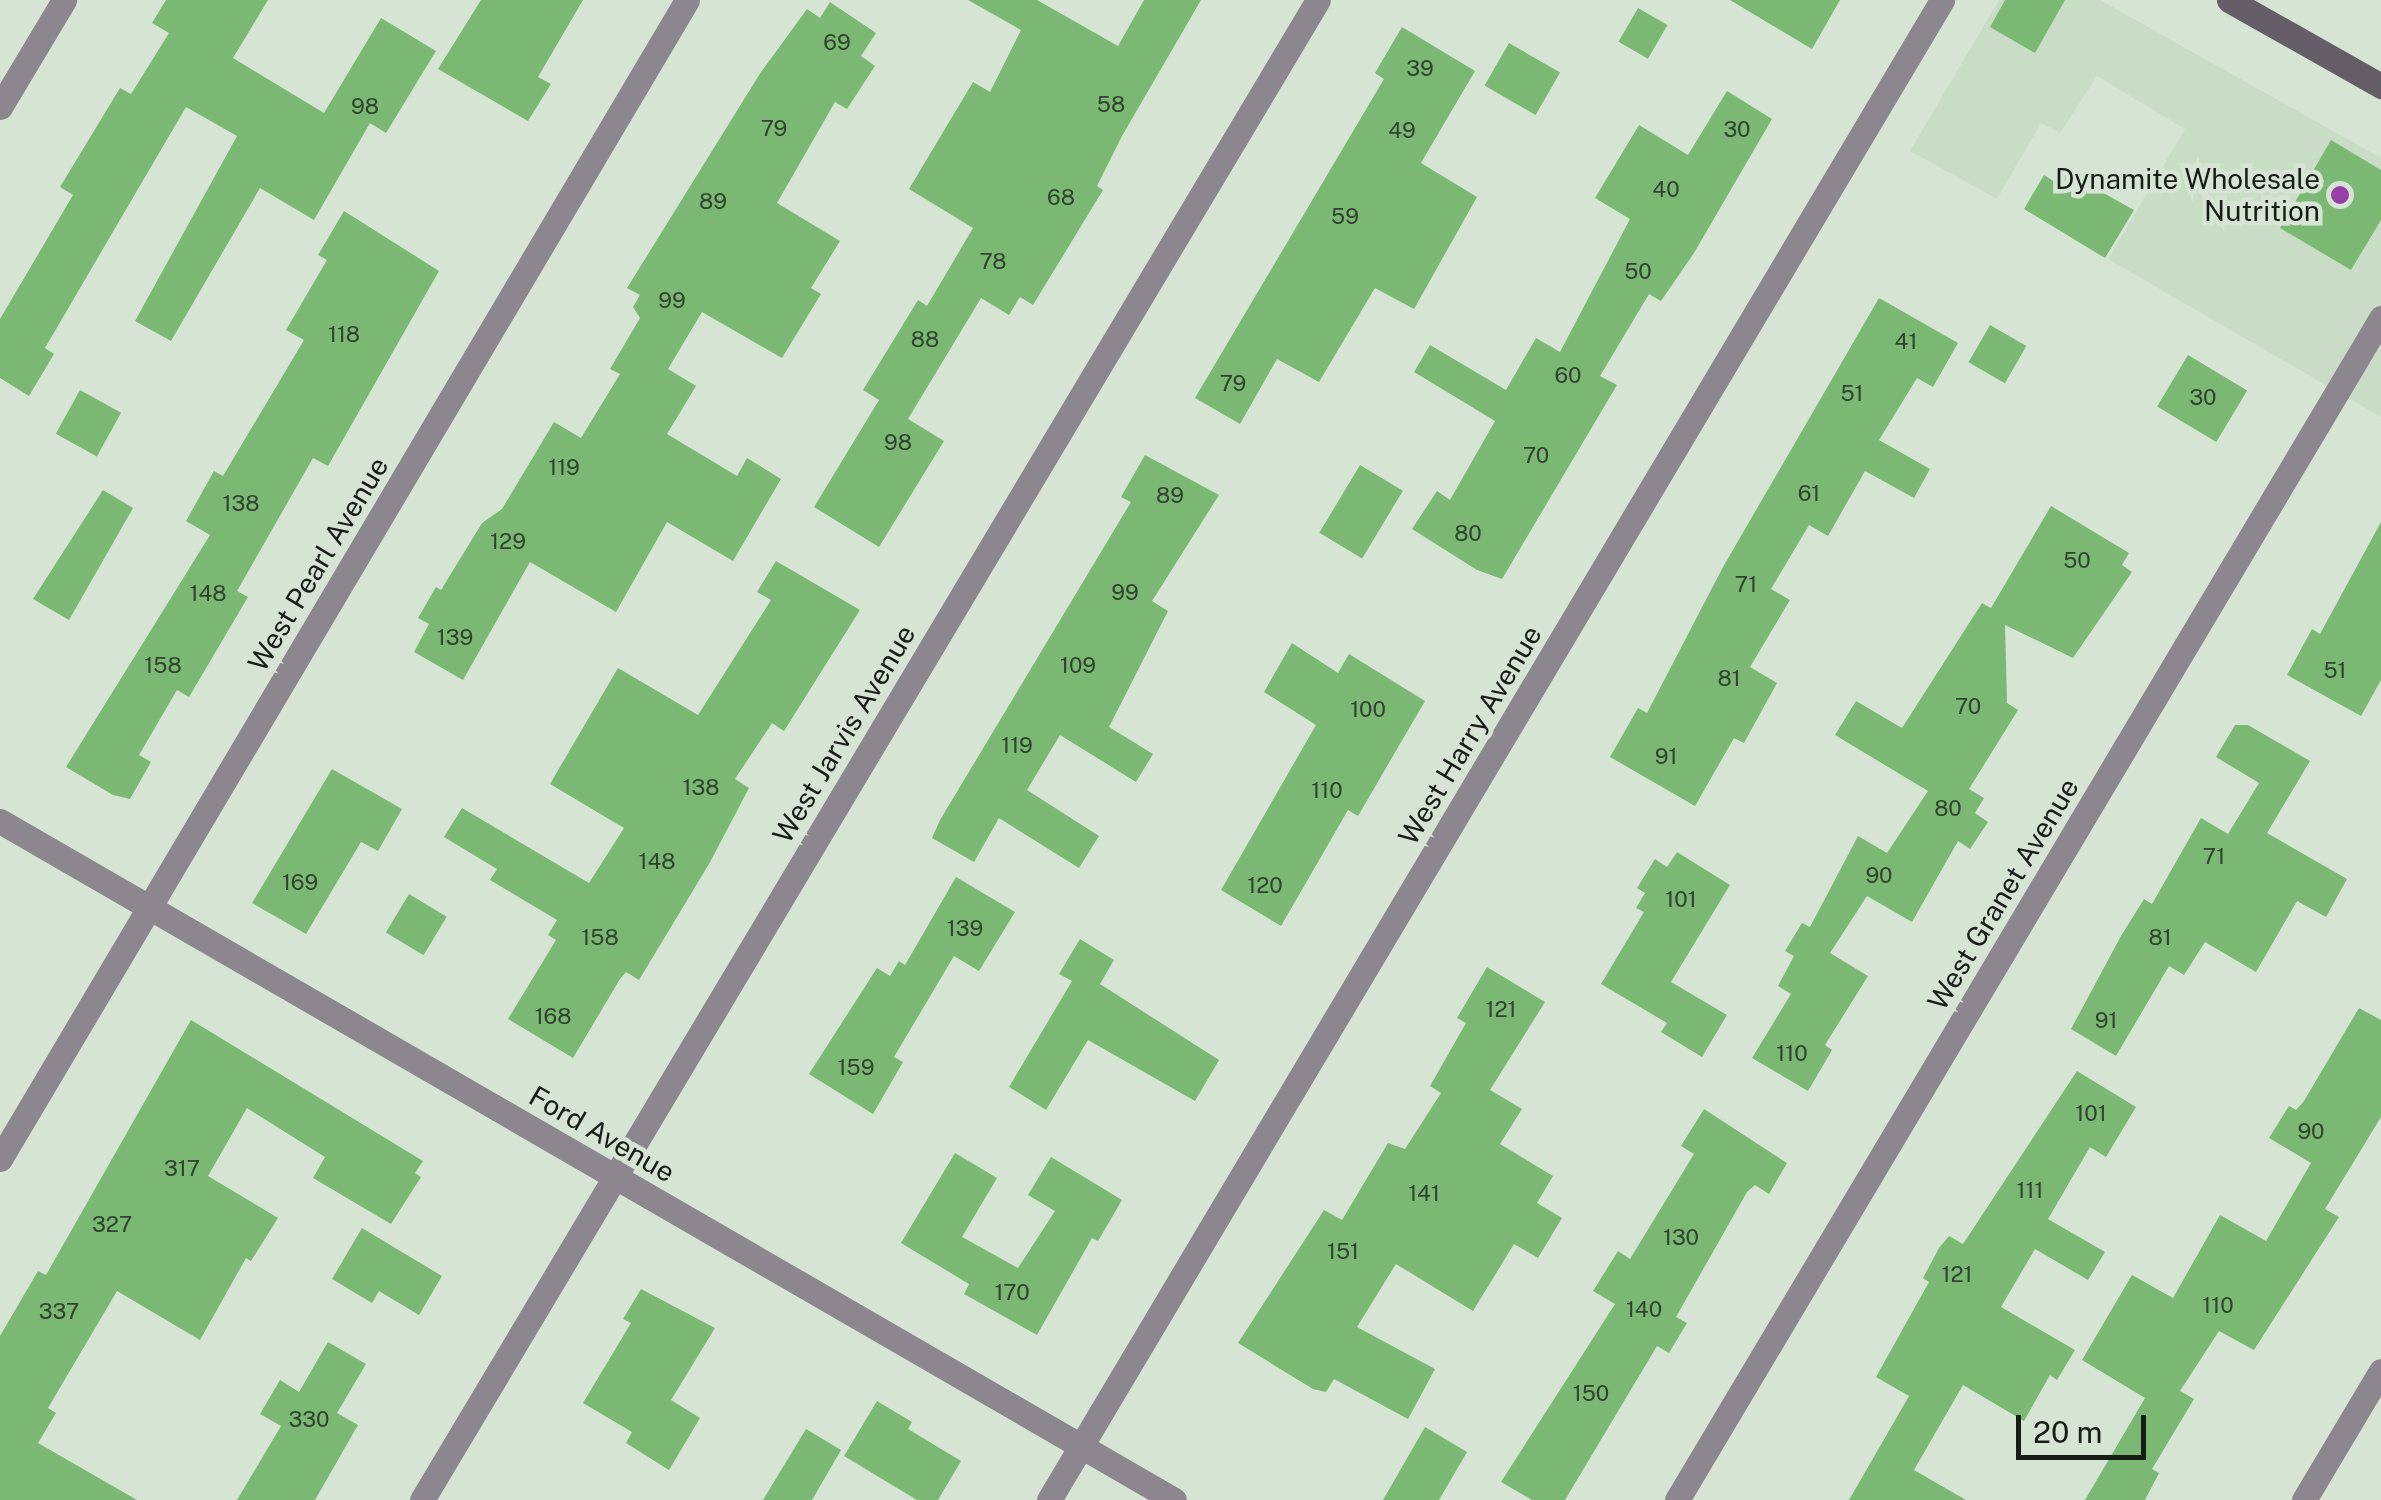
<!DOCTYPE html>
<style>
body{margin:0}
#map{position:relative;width:2381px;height:1500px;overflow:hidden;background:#d6e4d4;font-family:"Public Sans",sans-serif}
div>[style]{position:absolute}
.built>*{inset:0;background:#c9ddc6}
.building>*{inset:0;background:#7ab873;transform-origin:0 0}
.minor>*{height:25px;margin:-12.5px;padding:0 12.5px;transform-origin:12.5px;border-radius:12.5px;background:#8c878e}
.secondary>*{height:25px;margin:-12.5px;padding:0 12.5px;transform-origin:12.5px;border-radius:12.5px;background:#655d67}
.dots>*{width:28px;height:28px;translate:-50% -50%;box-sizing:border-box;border:5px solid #d6e4d4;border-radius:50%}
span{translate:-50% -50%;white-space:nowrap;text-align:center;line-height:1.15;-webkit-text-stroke:9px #d6e4d4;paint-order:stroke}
.number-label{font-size:22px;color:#30432e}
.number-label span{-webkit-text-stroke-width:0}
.poi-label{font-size:28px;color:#171c17}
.right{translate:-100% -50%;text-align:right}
.street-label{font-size:28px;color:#171c17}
.scale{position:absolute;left:2016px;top:1415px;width:130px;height:45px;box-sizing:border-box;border:5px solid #171c17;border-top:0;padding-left:12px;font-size:30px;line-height:35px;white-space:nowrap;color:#171c17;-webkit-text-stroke:8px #d6e4d4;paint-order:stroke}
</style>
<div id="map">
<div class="built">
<div style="clip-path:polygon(1999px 0,2100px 0,2381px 158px,2381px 417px,2108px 259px,2185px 129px,2097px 76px,2060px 133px,2041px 123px,1997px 199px,1910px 151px)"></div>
</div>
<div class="building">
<div style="clip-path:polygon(166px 0,268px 0,233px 58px,324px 113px,381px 18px,436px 51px,386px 133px,370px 123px,314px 220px,260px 188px,171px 341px,135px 321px,237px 136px,186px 107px,45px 348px,54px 354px,29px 396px,0 378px,0 319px,73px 195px,60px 187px,120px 88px,131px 94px,169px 33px,152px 23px)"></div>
<div style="clip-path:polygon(481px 0,583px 0,538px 77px,551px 84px,528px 121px,438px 69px)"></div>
<div style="clip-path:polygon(968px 0,1037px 0,1118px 46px,1144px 0,1201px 0,1122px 136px,1097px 186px,1103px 190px,1033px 305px,1020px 297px,1009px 315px,981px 298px,908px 419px,944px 441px,879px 547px,814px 507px,879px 400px,863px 390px,918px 300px,927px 306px,973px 228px,909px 189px,973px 82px,990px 92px,1021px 30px)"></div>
<div style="clip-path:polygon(1730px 0,1840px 0,1812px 49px)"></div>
<div style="clip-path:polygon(2005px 0,2065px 0,2035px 53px,1990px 27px)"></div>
<div style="clip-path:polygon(830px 2px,876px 33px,861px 56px,875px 66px,847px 109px,835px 102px,777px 203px,840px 241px,811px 288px,821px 294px,782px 358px,702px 312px,668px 369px,696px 386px,667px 434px,737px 476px,747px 458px,781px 479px,733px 561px,667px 522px,616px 612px,530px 562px,463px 680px,414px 652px,429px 624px,418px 618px,436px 587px,441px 590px,482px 523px,502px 509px,554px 422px,581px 438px,620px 374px,610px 369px,640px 318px,633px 307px,640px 295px,627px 288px,761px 72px,807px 9px,820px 18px)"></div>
<div style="left:1638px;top:8px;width:34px;height:39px;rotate:30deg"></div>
<div style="clip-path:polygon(1402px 27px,1475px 71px,1421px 163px,1477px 197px,1414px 309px,1375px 288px,1319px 382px,1277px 359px,1240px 424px,1195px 398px,1384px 79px,1375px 73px)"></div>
<div style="left:1509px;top:43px;width:59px;height:49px;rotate:30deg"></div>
<div style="clip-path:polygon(1727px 91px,1772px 119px,1694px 253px,1661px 301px,1649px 294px,1600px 376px,1617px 385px,1502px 579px,1477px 570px,1412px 529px,1437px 491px,1450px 500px,1495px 421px,1414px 372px,1430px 345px,1506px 390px,1536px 338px,1560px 352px,1630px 219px,1595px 198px,1639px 125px,1688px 155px)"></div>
<div style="clip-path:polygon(2331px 140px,2381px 170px,2381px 220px,2351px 270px,2280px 228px)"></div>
<div style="clip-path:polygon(2062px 170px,2134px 210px,2105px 258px,2024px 209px,2044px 175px,2055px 182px)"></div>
<div style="clip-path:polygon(344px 211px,439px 271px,328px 466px,313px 458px,237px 591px,248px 597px,189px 697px,177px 690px,139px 755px,151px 762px,130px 799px,113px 795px,66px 767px,210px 535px,186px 521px,214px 471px,223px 476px,304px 340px,286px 330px,327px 260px,318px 255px)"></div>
<div style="clip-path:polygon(1879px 298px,1958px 343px,1933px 387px,1917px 378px,1879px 440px,1930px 469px,1914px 498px,1865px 471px,1828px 536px,1809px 525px,1771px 589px,1790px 600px,1750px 667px,1777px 683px,1744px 743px,1734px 738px,1695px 806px,1610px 757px,1638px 708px,1647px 713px,1723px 567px)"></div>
<div style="left:1990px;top:325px;width:42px;height:43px;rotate:30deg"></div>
<div style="left:2188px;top:355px;width:69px;height:60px;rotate:31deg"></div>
<div style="left:80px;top:390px;width:47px;height:50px;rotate:29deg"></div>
<div style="clip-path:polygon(1145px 455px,1219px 495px,1152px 601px,1168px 611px,1109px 727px,1153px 754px,1136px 782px,1060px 735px,1027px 790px,1099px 836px,1079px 868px,999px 818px,974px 862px,932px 838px,940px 820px,1131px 502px,1121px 497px)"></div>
<div style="left:1360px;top:465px;width:50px;height:79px;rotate:31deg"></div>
<div style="clip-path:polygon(103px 490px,133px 508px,69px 620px,33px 599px)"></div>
<div style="clip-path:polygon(2051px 506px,2129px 553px,2122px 565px,2132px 572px,2073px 658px,2005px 625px,2007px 703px,2018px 710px,1969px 789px,1984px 798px,1975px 813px,1988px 822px,1970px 849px,1958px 841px,1912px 922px,1867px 896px,1830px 953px,1868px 976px,1825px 1045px,1832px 1050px,1808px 1091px,1752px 1058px,1791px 994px,1778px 986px,1794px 956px,1785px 951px,1802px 923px,1810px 927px,1858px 836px,1887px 853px,1928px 791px,1835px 735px,1856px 701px,1902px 728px,1982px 603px,1991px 608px)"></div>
<div style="clip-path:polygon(2381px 522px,2381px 680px,2361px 716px,2287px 675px,2312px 629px,2320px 634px)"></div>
<div style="clip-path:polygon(776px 561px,860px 610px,784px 731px,772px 723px,735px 779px,749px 788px,709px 864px,639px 980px,626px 972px,620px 979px,573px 1058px,508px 1019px,556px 940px,548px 935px,557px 920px,490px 880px,497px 869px,444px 837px,462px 808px,589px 883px,624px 828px,550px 784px,618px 668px,698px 715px,771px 600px,757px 592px)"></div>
<div style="clip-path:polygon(1292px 643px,1338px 673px,1349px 654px,1425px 701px,1358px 816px,1348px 810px,1281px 926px,1221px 890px,1316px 725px,1264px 692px)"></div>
<div style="clip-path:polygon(2235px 725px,2248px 725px,2310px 761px,2267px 833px,2347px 879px,2326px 917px,2297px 901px,2256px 972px,2205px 942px,2184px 975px,2169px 966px,2116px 1056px,2071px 1029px,2121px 936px,2144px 899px,2152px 904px,2201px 818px,2228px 834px,2259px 783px,2216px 757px)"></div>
<div style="clip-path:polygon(332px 769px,402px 809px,378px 851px,361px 842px,306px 934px,252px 903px)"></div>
<div style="clip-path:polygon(1677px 852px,1730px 885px,1671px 982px,1727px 1015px,1702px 1057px,1661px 1032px,1667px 1023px,1601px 984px,1644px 912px,1636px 908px,1645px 893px,1637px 888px,1655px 859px,1667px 867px)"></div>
<div style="clip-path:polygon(956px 877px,1015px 912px,979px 971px,954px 956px,894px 1057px,903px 1062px,873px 1114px,809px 1074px,877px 968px,890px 976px,899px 961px,905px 965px)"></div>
<div style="left:409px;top:894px;width:44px;height:45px;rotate:31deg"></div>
<div style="clip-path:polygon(1080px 939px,1114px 960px,1100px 984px,1219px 1060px,1195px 1101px,1088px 1040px,1046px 1110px,1009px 1087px,1072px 981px,1059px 974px)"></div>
<div style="clip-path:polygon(1487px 967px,1545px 1002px,1490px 1090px,1522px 1109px,1500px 1144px,1553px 1176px,1537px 1203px,1562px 1218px,1538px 1258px,1514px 1244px,1473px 1311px,1396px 1264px,1357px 1327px,1435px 1369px,1408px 1419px,1334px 1379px,1326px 1392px,1313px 1389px,1238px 1343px,1324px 1210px,1342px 1220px,1388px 1143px,1405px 1149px,1441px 1093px,1430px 1086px,1466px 1023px,1457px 1018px)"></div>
<div style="clip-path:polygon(2359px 1008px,2381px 1020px,2381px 1117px,2325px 1209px,2339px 1217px,2254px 1350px,2219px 1331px,2180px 1391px,2194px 1399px,2152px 1469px,2159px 1473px,2145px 1500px,2085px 1500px,2145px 1398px,2082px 1360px,2132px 1275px,2173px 1298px,2220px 1215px,2266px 1241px,2311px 1163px,2269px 1138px,2289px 1106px,2296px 1110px,2304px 1101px)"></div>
<div style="clip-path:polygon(191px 1020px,423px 1161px,415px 1173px,421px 1177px,391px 1224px,313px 1178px,325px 1157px,247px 1108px,208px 1176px,278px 1218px,251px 1261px,246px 1258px,200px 1340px,117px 1291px,48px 1408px,56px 1413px,38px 1443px,137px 1500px,0 1500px,0 1336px,38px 1271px,46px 1275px)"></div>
<div style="clip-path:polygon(2077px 1071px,2136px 1107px,2106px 1157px,2090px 1147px,2048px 1219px,2105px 1252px,2088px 1280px,2035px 1249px,2001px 1307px,2075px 1350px,2057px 1380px,2050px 1375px,2024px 1421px,1963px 1385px,1914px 1470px,1966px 1500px,1849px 1500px,1909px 1396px,1876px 1377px,1929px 1282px,1923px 1278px,1939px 1248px,1949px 1236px,1963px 1244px)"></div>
<div style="clip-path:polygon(1704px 1109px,1787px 1163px,1769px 1194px,1755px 1185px,1747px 1192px,1676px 1317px,1687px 1323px,1669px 1353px,1657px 1346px,1565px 1500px,1532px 1500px,1501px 1482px,1615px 1304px,1593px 1291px,1618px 1251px,1630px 1259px,1694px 1154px,1681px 1146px)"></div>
<div style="clip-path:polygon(955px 1153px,997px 1178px,962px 1237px,1018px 1268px,1055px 1211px,1028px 1195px,1051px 1157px,1122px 1200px,1098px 1241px,1092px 1238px,1037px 1335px,964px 1294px,969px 1284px,901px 1243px)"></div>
<div style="clip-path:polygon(362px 1228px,442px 1276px,419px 1315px,379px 1291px,372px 1303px,332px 1279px)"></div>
<div style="clip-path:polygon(641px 1289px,715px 1328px,671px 1400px,700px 1418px,669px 1470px,626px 1443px,632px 1432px,583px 1403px,631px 1323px,623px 1319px)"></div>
<div style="clip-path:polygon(328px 1342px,366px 1364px,337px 1413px,358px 1425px,315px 1500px,237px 1500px,281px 1426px,260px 1414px,280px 1380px,299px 1392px)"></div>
<div style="clip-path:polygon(877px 1401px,912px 1422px,908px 1429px,961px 1461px,938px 1500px,917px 1500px,844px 1456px)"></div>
<div style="clip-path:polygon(1425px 1427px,1467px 1452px,1439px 1500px,1383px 1500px)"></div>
<div style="clip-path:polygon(806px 1429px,841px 1450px,812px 1500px,763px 1500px)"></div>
</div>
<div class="minor">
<div style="left:0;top:107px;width:125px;rotate:-59.1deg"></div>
<div style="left:0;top:821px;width:1356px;rotate:30.04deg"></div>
<div style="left:0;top:1159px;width:1347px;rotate:-59.34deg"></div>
<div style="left:422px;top:1500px;width:1747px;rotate:-59.15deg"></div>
<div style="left:1049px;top:1500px;width:1746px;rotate:-59.23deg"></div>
<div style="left:1677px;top:1500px;width:1376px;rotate:-59.22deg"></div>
<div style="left:2304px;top:1500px;width:150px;rotate:-59.2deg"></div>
</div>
<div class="secondary">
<div style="left:2229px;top:0;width:175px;rotate:29.5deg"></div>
</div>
<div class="dots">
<div style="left:2340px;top:195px;background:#983ea9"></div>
</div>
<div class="number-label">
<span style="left:837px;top:43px">69</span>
<span style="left:1420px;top:69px">39</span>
<span style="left:1111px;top:105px">58</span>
<span style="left:365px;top:107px">98</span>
<span style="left:774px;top:129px">79</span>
<span style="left:1737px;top:130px">30</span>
<span style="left:1402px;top:131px">49</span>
<span style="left:1666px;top:190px">40</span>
<span style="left:1061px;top:198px">68</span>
<span style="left:713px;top:202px">89</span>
<span style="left:1345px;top:217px">59</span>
<span style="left:993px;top:262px">78</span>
<span style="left:1638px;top:272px">50</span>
<span style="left:672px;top:301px">99</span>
<span style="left:344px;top:335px">118</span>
<span style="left:925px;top:340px">88</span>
<span style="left:1906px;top:342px">41</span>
<span style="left:1568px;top:376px">60</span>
<span style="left:1233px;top:384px">79</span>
<span style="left:1852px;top:394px">51</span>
<span style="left:2203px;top:398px">30</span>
<span style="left:898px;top:443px">98</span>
<span style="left:1536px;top:456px">70</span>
<span style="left:564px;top:468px">119</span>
<span style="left:1809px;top:494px">61</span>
<span style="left:1170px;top:496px">89</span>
<span style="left:241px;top:504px">138</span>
<span style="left:1468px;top:534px">80</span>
<span style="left:508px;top:542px">129</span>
<span style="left:2077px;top:561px">50</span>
<span style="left:1746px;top:585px">71</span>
<span style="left:1125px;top:593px">99</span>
<span style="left:208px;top:594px">148</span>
<span style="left:455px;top:638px">139</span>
<span style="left:163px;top:666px">158</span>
<span style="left:1078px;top:666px">109</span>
<span style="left:2335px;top:671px">51</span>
<span style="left:1729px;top:679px">81</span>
<span style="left:1968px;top:707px">70</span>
<span style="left:1368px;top:710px">100</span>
<span style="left:1017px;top:746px">119</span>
<span style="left:1666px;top:757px">91</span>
<span style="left:701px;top:788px">138</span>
<span style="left:1327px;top:791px">110</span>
<span style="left:1948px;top:809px">80</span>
<span style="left:2214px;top:857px">71</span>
<span style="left:657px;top:862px">148</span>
<span style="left:1879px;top:876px">90</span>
<span style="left:300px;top:883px">169</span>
<span style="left:1265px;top:886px">120</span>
<span style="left:1681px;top:900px">101</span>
<span style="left:965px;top:929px">139</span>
<span style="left:600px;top:938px">158</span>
<span style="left:2160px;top:938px">81</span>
<span style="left:1501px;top:1010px">121</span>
<span style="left:553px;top:1017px">168</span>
<span style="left:2106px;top:1021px">91</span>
<span style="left:1792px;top:1054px">110</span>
<span style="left:856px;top:1068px">159</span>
<span style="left:2091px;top:1114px">101</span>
<span style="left:2311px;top:1132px">90</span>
<span style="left:182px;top:1169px">317</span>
<span style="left:2030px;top:1191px">111</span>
<span style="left:1424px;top:1194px">141</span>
<span style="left:112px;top:1225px">327</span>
<span style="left:1681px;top:1238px">130</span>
<span style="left:1343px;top:1252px">151</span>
<span style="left:1957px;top:1275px">121</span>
<span style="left:1012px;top:1293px">170</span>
<span style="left:2218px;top:1306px">110</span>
<span style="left:1644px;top:1310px">140</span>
<span style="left:59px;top:1312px">337</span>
<span style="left:1591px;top:1394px">150</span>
<span style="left:309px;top:1420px">330</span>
</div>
<div class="poi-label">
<span class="right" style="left:2320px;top:195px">Dynamite Wholesale<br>Nutrition</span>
</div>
<div class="street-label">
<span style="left:318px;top:564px;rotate:-59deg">West Pearl Avenue</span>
<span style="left:844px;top:734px;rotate:-59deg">West Jarvis Avenue</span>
<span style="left:1470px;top:735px;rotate:-59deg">West Harry Avenue</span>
<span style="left:2003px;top:894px;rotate:-59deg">West Granet Avenue</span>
<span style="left:602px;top:1134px;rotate:30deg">Ford Avenue</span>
</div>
<div class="scale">20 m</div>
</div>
